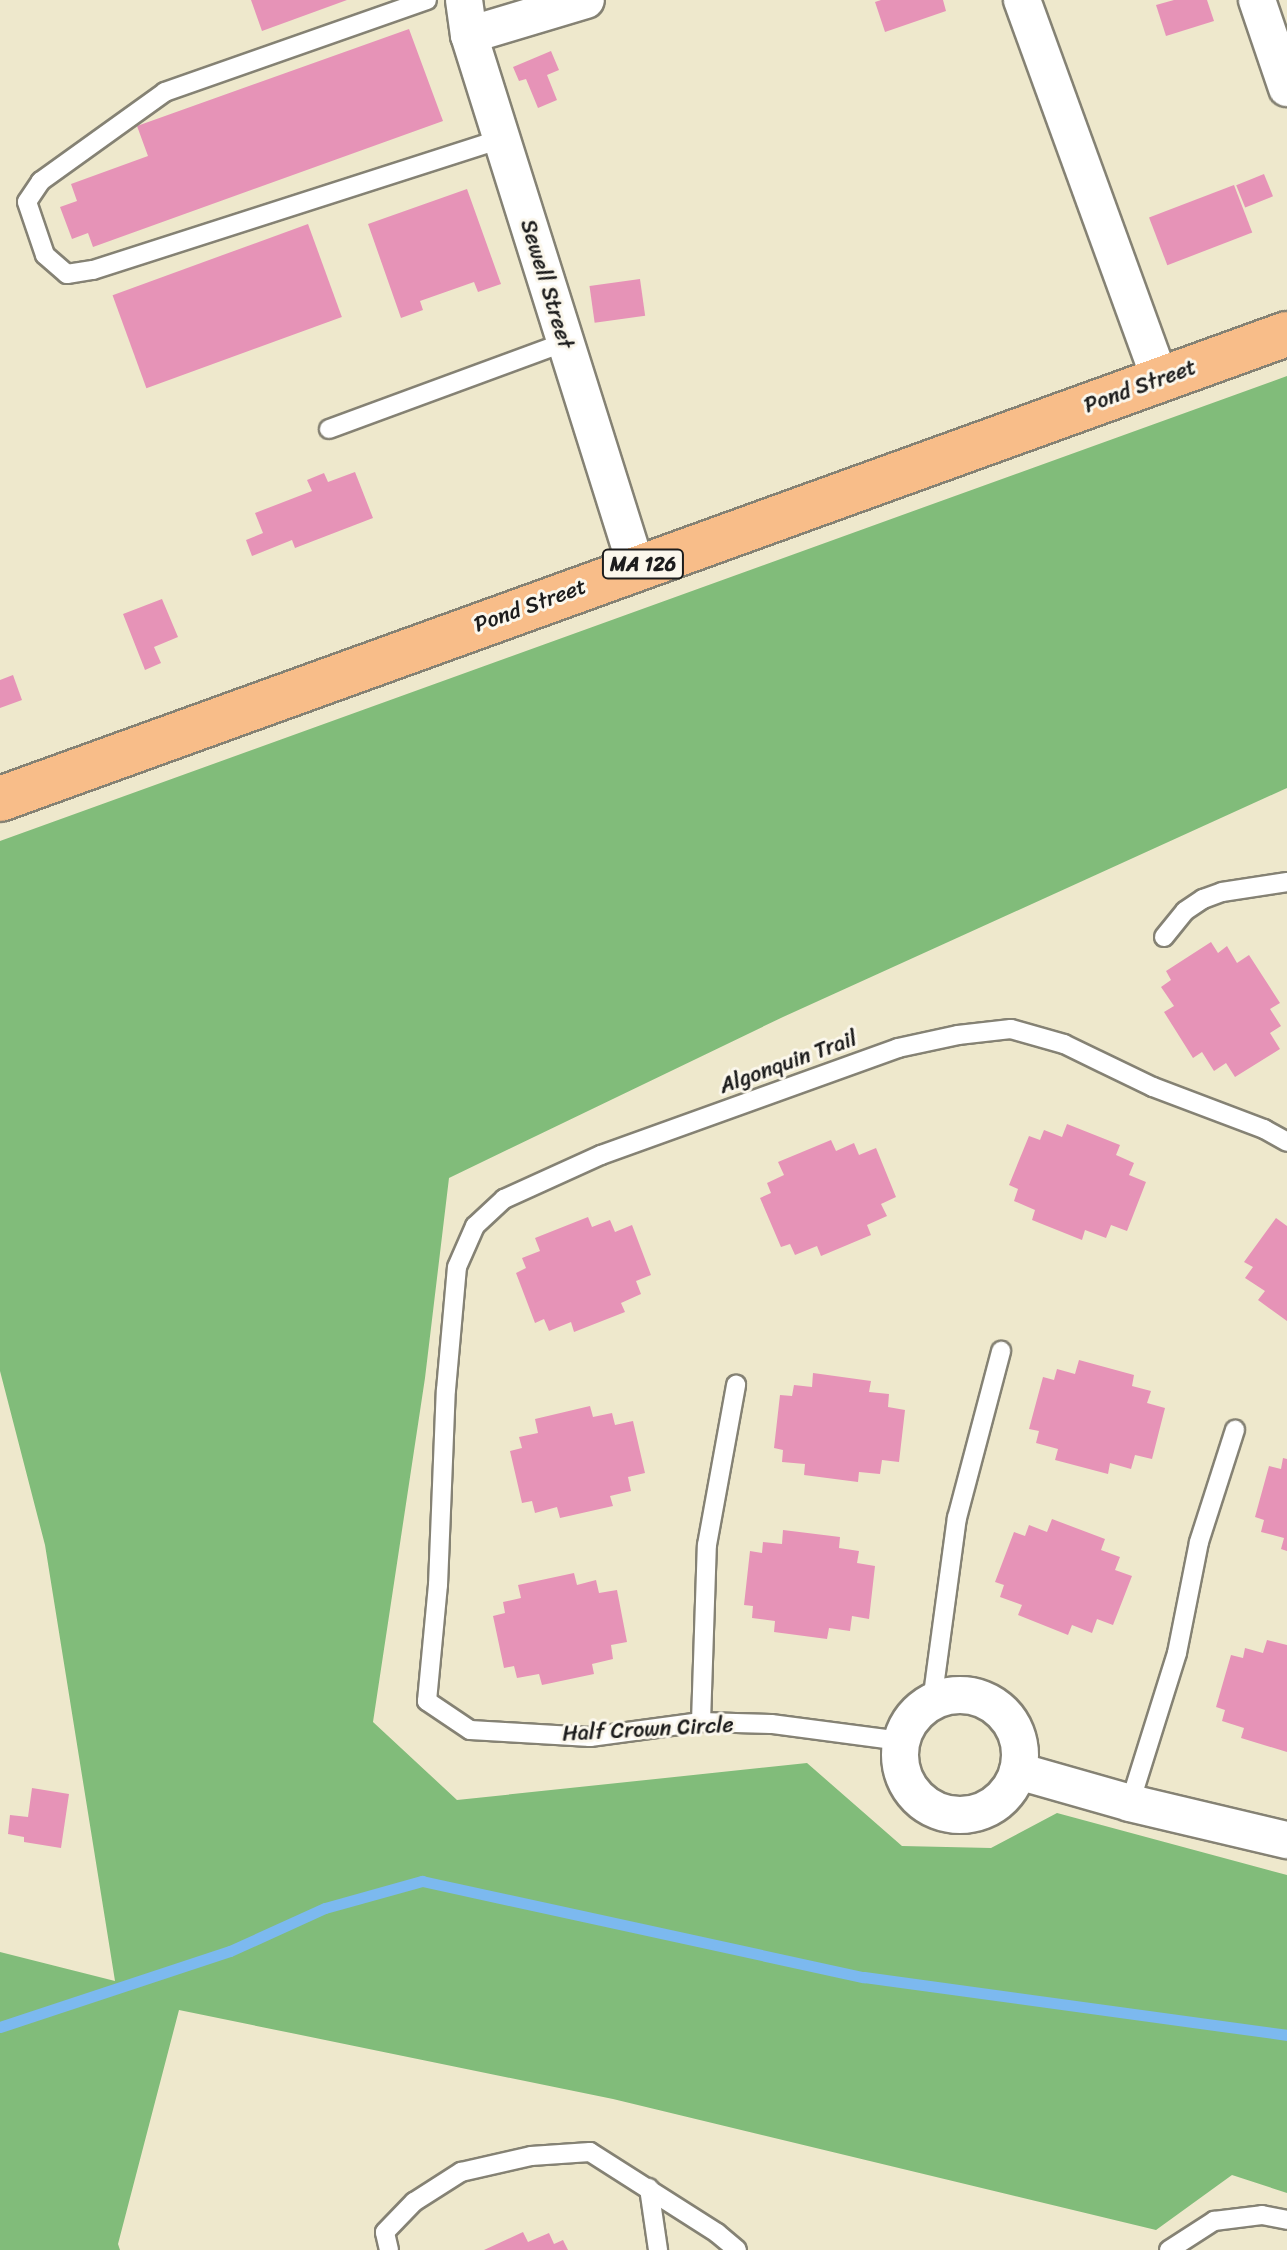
<!DOCTYPE html>
<style>
body{margin:0}
#map{position:relative;width:1287px;height:2250px;overflow:hidden;background:#eee8cc;font-family:Sriracha,sans-serif}
div>[style]{position:absolute}
.forest>*{inset:0;background:#81bc7a}
.stream>*{height:11px;margin:-5.5px;padding:0 5.5px;transform-origin:5.5px;border-radius:5.5px;background:#7cb9ef}
.building>*{inset:0;background:#e693b7;transform-origin:0 0}
.roads{filter:drop-shadow(2px 0 #858274) drop-shadow(-2px 0 #858274) drop-shadow(0 2px #858274) drop-shadow(0 -2px #858274)}
.lane>*{height:18px;margin:-9px;padding:0 9px;transform-origin:9px;border-radius:9px;background:#fff}
.street>*{height:36px;margin:-18px;padding:0 18px;transform-origin:18px;border-radius:18px;background:#fff}
.street>.ring{margin:-18px;padding:0;box-sizing:content-box;background:none;border:36px solid #fff;border-radius:50%}
.primary>*{height:44px;margin:-22px;padding:0 22px;transform-origin:22px;border-radius:22px;background:#f8bd89}
span{translate:-50% -50%;white-space:nowrap;text-align:center;line-height:1.15;-webkit-text-stroke:6px #fbf7ec;paint-order:stroke}
.shield-label span{padding:2px 6px;background:#fbf7ec;border:2px solid;border-radius:6px;-webkit-text-stroke-width:0}
.shield-label{font-size:20px;color:#1c1c1c;font-weight:700}
.street-label{font-size:22px;color:#1c1c1c}
</style>
<div id="map">
<div class="forest">
<div style="clip-path:polygon(1287px 376px,1287px 788px,783px 1017px,449px 1178px,425px 1378px,373px 1722px,457px 1800px,807px 1763px,902px 1846px,991px 1848px,1057px 1813px,1287px 1875px,1287px 2193px,1232px 2175px,1156px 2230px,613px 2099px,179px 2010px,118px 2244px,120px 2250px,0 2250px,0 1952px,115px 1981px,45px 1545px,0 1371px,0 841px)"></div>
</div>
<div class="stream">
<div style="left:0;top:2027px;width:242px;rotate:-18.3deg"></div>
<div style="left:230px;top:1951px;width:104px;rotate:-24.4deg"></div>
<div style="left:325px;top:1908px;width:101px;rotate:-15.6deg"></div>
<div style="left:422px;top:1881px;width:452px;rotate:12.3deg"></div>
<div style="left:864px;top:1977px;width:427px;rotate:7.8deg"></div>
</div>
<div class="building">
<div style="clip-path:polygon(251px 0,347px 0,262px 31px)"></div>
<div style="clip-path:polygon(881px 0,943px 0,946px 11px,885px 32px,875px 2px)"></div>
<div style="clip-path:polygon(1174px 0,1207px 0,1214px 21px,1166px 36px,1156px 5px)"></div>
<div style="clip-path:polygon(409px 29px,443px 121px,93px 247px,88px 233px,72px 239px,60px 207px,77px 201px,71px 184px,148px 156px,137px 126px)"></div>
<div style="clip-path:polygon(551px 51px,559px 70px,547px 75px,557px 100px,538px 108px,526px 79px,519px 81px,513px 67px)"></div>
<div style="left:1264px;top:174px;width:24px;height:30px;rotate:68deg"></div>
<div style="left:1234px;top:185px;width:51px;height:91px;rotate:69deg"></div>
<div style="clip-path:polygon(467px 189px,501px 284px,478px 292px,474px 282px,420px 301px,423px 310px,401px 318px,368px 224px)"></div>
<div style="left:308px;top:224px;width:99px;height:208px;rotate:70deg"></div>
<div style="left:640px;top:279px;width:37px;height:51px;rotate:82deg"></div>
<div style="clip-path:polygon(355px 472px,373px 518px,295px 548px,292px 540px,252px 556px,246px 540px,263px 533px,255px 513px,312px 491px,307px 480px,324px 473px,328px 482px)"></div>
<div style="clip-path:polygon(162px 599px,178px 637px,154px 647px,161px 663px,145px 670px,123px 614px)"></div>
<div style="clip-path:polygon(13px 675px,22px 700px,0 708px,0 680px)"></div>
<div style="clip-path:polygon(1211px 942px,1218px 953px,1227px 946px,1237px 963px,1249px 955px,1280px 1003px,1270px 1009px,1281px 1026px,1270px 1033px,1280px 1049px,1235px 1077px,1226px 1063px,1214px 1071px,1202px 1052px,1193px 1058px,1164px 1012px,1174px 1006px,1161px 987px,1171px 980px,1166px 971px)"></div>
<div style="clip-path:polygon(1067px 1124px,1120px 1145px,1116px 1155px,1134px 1163px,1129px 1175px,1146px 1182px,1127px 1231px,1111px 1225px,1106px 1238px,1085px 1230px,1082px 1240px,1032px 1220px,1035px 1210px,1014px 1201px,1018px 1189px,1009px 1185px,1029px 1136px,1040px 1140px,1044px 1130px,1062px 1137px)"></div>
<div style="clip-path:polygon(831px 1140px,836px 1151px,854px 1143px,859px 1155px,876px 1148px,896px 1197px,881px 1204px,887px 1216px,867px 1225px,871px 1235px,821px 1256px,817px 1246px,795px 1255px,790px 1244px,781px 1247px,760px 1198px,771px 1193px,767px 1183px,784px 1175px,778px 1162px)"></div>
<div style="clip-path:polygon(588px 1217px,592px 1227px,610px 1220px,615px 1232px,632px 1225px,651px 1275px,636px 1281px,641px 1294px,621px 1303px,625px 1312px,574px 1332px,571px 1322px,549px 1331px,544px 1319px,535px 1323px,516px 1273px,526px 1268px,522px 1258px,540px 1251px,535px 1238px)"></div>
<div style="clip-path:polygon(1276px 1218px,1287px 1226px,1287px 1321px,1258px 1300px,1265px 1291px,1245px 1278px,1253px 1267px,1244px 1262px)"></div>
<div style="clip-path:polygon(1079px 1360px,1134px 1375px,1132px 1386px,1151px 1391px,1147px 1403px,1165px 1408px,1152px 1459px,1135px 1455px,1131px 1469px,1110px 1463px,1108px 1474px,1055px 1460px,1058px 1449px,1036px 1443px,1039px 1431px,1029px 1429px,1043px 1377px,1054px 1380px,1057px 1369px,1075px 1374px)"></div>
<div style="clip-path:polygon(813px 1373px,871px 1381px,869px 1392px,889px 1394px,888px 1407px,905px 1410px,899px 1462px,882px 1460px,880px 1474px,859px 1472px,858px 1482px,804px 1475px,805px 1464px,782px 1462px,783px 1450px,774px 1448px,780px 1395px,792px 1396px,794px 1385px,812px 1387px)"></div>
<div style="clip-path:polygon(590px 1406px,593px 1417px,612px 1413px,615px 1425px,633px 1421px,645px 1473px,628px 1477px,631px 1491px,610px 1496px,613px 1506px,560px 1518px,557px 1507px,535px 1513px,532px 1501px,522px 1503px,510px 1451px,522px 1448px,519px 1437px,538px 1433px,535px 1419px)"></div>
<div style="clip-path:polygon(1283px 1458px,1287px 1459px,1287px 1551px,1281px 1549px,1284px 1538px,1261px 1532px,1264px 1520px,1255px 1517px,1269px 1466px,1281px 1469px)"></div>
<div style="clip-path:polygon(1052px 1519px,1105px 1539px,1101px 1550px,1120px 1557px,1115px 1570px,1132px 1576px,1113px 1625px,1097px 1619px,1092px 1633px,1072px 1625px,1068px 1635px,1018px 1615px,1022px 1605px,1000px 1597px,1004px 1585px,995px 1582px,1014px 1532px,1025px 1536px,1029px 1525px,1047px 1532px)"></div>
<div style="clip-path:polygon(783px 1530px,840px 1537px,839px 1548px,859px 1551px,857px 1563px,875px 1566px,869px 1619px,852px 1616px,850px 1631px,829px 1628px,827px 1639px,774px 1632px,775px 1621px,752px 1618px,753px 1606px,744px 1605px,750px 1551px,762px 1553px,763px 1542px,782px 1544px)"></div>
<div style="clip-path:polygon(574px 1573px,577px 1585px,596px 1580px,599px 1593px,617px 1590px,627px 1642px,611px 1645px,613px 1659px,592px 1664px,594px 1674px,542px 1685px,539px 1674px,517px 1678px,514px 1666px,504px 1668px,493px 1616px,505px 1613px,503px 1602px,521px 1598px,518px 1585px)"></div>
<div style="clip-path:polygon(1267px 1640px,1287px 1645px,1287px 1752px,1241px 1738px,1244px 1728px,1222px 1721px,1225px 1710px,1216px 1707px,1231px 1655px,1243px 1658px,1245px 1648px,1263px 1653px)"></div>
<div style="clip-path:polygon(32px 1788px,69px 1794px,61px 1848px,24px 1842px,24px 1837px,8px 1834px,10px 1815px,28px 1817px)"></div>
<div style="clip-path:polygon(523px 2232px,528px 2242px,549px 2233px,554px 2244px,563px 2240px,568px 2250px,484px 2250px)"></div>
</div>
<div class="roads">
<div class="lane">
<div style="left:427px;top:0;width:278px;rotate:160.7deg"></div>
<div style="left:165px;top:92px;width:153px;rotate:144.3deg"></div>
<div style="left:41px;top:181px;width:25px;rotate:124deg"></div>
<div style="left:27px;top:202px;width:56px;rotate:71.2deg"></div>
<div style="left:45px;top:255px;width:29px;rotate:41deg"></div>
<div style="left:67px;top:274px;width:26px;rotate:-9deg"></div>
<div style="left:93px;top:270px;width:429px;rotate:-17.8deg"></div>
<div style="left:329px;top:429px;width:252px;rotate:-20.2deg"></div>
<div style="left:1164px;top:937px;width:33px;rotate:-51deg"></div>
<div style="left:1185px;top:911px;width:22px;rotate:-34deg"></div>
<div style="left:1203px;top:899px;width:20px;rotate:-20deg"></div>
<div style="left:1222px;top:892px;width:66px;rotate:-8.7deg"></div>
<div style="left:932px;top:1702px;width:186px;rotate:-82.3deg"></div>
<div style="left:957px;top:1518px;width:173px;rotate:-75.2deg"></div>
<div style="left:701px;top:1722px;width:177px;rotate:-88.1deg"></div>
<div style="left:707px;top:1545px;width:163px;rotate:-79.7deg"></div>
<div style="left:901px;top:1741px;width:131px;rotate:-172.5deg"></div>
<div style="left:771px;top:1724px;width:70px;rotate:-178.4deg"></div>
<div style="left:701px;top:1722px;width:112px;rotate:172.3deg"></div>
<div style="left:590px;top:1737px;width:120px;rotate:-176.7deg"></div>
<div style="left:470px;top:1730px;width:52px;rotate:-146deg"></div>
<div style="left:427px;top:1701px;width:117px;rotate:-84.6deg"></div>
<div style="left:438px;top:1585px;width:195px;rotate:-87.7deg"></div>
<div style="left:446px;top:1390px;width:123px;rotate:-84.9deg"></div>
<div style="left:457px;top:1267px;width:45px;rotate:-66.3deg"></div>
<div style="left:475px;top:1226px;width:40px;rotate:-43deg"></div>
<div style="left:504px;top:1199px;width:107px;rotate:-24.4deg"></div>
<div style="left:601px;top:1155px;width:316px;rotate:-19.8deg"></div>
<div style="left:898px;top:1048px;width:61px;rotate:-12.2deg"></div>
<div style="left:958px;top:1035px;width:53px;rotate:-6.5deg"></div>
<div style="left:1011px;top:1029px;width:55px;rotate:15.8deg"></div>
<div style="left:1064px;top:1044px;width:99px;rotate:25.8deg"></div>
<div style="left:1153px;top:1087px;width:119px;rotate:20.7deg"></div>
<div style="left:1264px;top:1129px;width:26px;rotate:29deg"></div>
<div style="left:1130px;top:1803px;width:157px;rotate:-72.6deg"></div>
<div style="left:1177px;top:1653px;width:113px;rotate:-78.8deg"></div>
<div style="left:1199px;top:1542px;width:118px;rotate:-72.2deg"></div>
<div style="left:649px;top:2188px;width:63px;rotate:81.7deg"></div>
<div style="left:389px;top:2250px;width:18px;rotate:-103deg"></div>
<div style="left:385px;top:2232px;width:42px;rotate:-46deg"></div>
<div style="left:414px;top:2202px;width:56px;rotate:-32.6deg"></div>
<div style="left:461px;top:2172px;width:72px;rotate:-12.9deg"></div>
<div style="left:531px;top:2156px;width:59px;rotate:-3.9deg"></div>
<div style="left:590px;top:2152px;width:151px;rotate:32.5deg"></div>
<div style="left:717px;top:2233px;width:26px;rotate:40deg"></div>
<div style="left:1169px;top:2250px;width:54px;rotate:-32.8deg"></div>
<div style="left:1214px;top:2221px;width:48px;rotate:-7.1deg"></div>
<div style="left:1262px;top:2215px;width:25px;rotate:11deg"></div>
</div>
<div class="street">
<div style="left:464px;top:0;width:35px;rotate:82deg"></div>
<div style="left:469px;top:35px;width:557px;rotate:72.54deg"></div>
<div style="left:1022px;top:0;width:403px;rotate:70deg"></div>
<div style="left:1257px;top:0;width:93px;rotate:71.2deg"></div>
<div style="left:469px;top:35px;width:122px;rotate:-16.7deg"></div>
<div class="ring" style="left:900px;top:1695px;width:84px;height:84px"></div>
<div style="left:1018px;top:1771px;width:116px;rotate:15.9deg"></div>
<div style="left:1130px;top:1803px;width:161px;rotate:13.3deg"></div>
</div>
<div class="primary">
<div style="left:0;top:799px;width:1368px;rotate:-19.87deg"></div>
</div>
</div>
<div class="shield-label">
<span style="left:643px;top:564px">MA 126</span>
</div>
<div class="street-label">
<span style="left:547px;top:284px;rotate:73deg">Sewell Street</span>
<span style="left:1140px;top:386px;rotate:-20deg">Pond Street</span>
<span style="left:530px;top:605px;rotate:-20deg">Pond Street</span>
<span style="left:788px;top:1062px;rotate:-20deg">Algonquin Trail</span>
<span style="left:648px;top:1729px;rotate:-3deg">Half Crown Circle</span>
</div>
</div>
